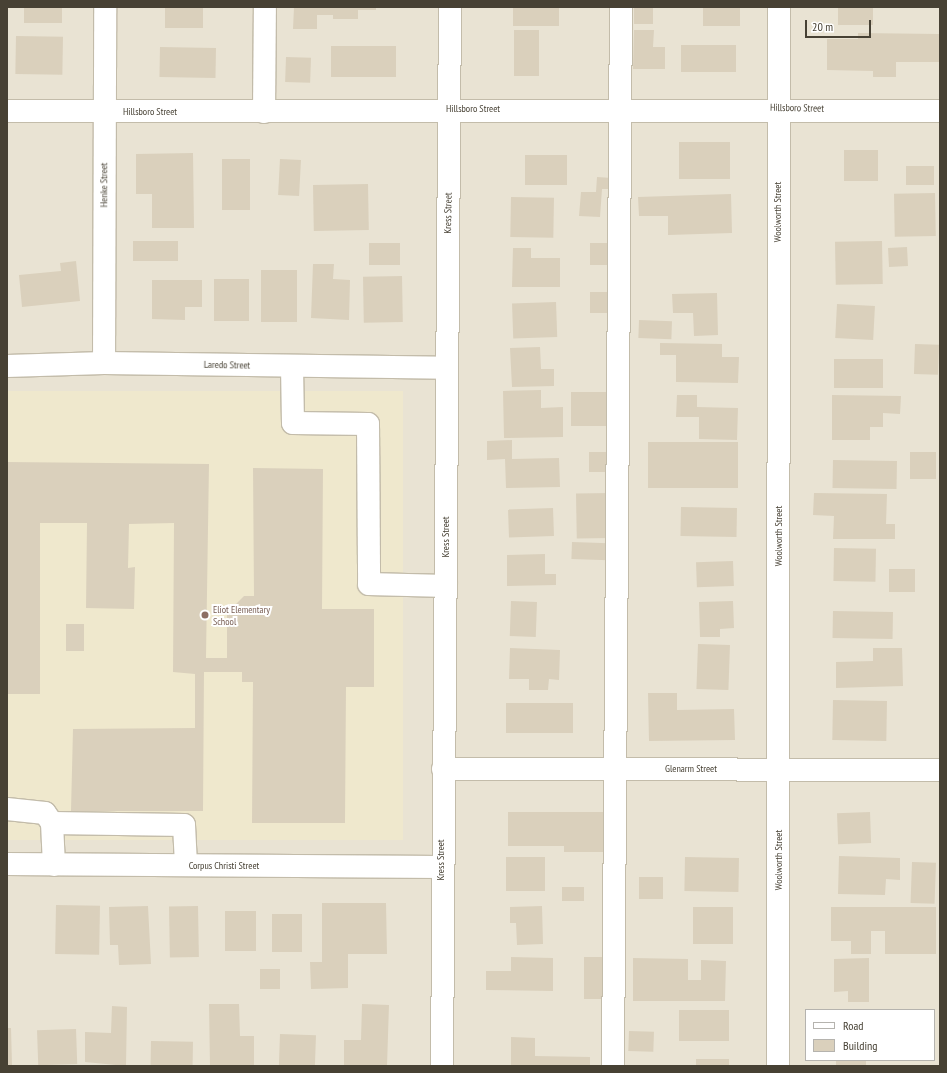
<!DOCTYPE html>
<style>
body{margin:0}
#map{position:relative;width:947px;height:1073px;overflow:hidden;background:#f4f1e5;font-family:"PT Sans Narrow",sans-serif}
div>[style]{position:absolute}
.residential>*{inset:0;background:#e9e3d3}
.education>*{inset:0;background:#efe8cd;transform-origin:0 0}
.building>*{inset:0;background:#dad0bc;transform-origin:0 0}
.roads{filter:drop-shadow(1px 0 #c3bcaa) drop-shadow(-1px 0 #c3bcaa) drop-shadow(0 1px #c3bcaa) drop-shadow(0 -1px #c3bcaa)}
.minor>*{height:22px;margin:-11px;padding:0 11px;transform-origin:11px;border-radius:11px;background:#fff}
.dots>*{width:11px;height:11px;translate:-50% -50%;box-sizing:border-box;border:2px solid #fff;border-radius:50%}
span{translate:-50% -50%;white-space:nowrap;text-align:center;line-height:1.15;-webkit-text-stroke:4px #fff;paint-order:stroke}
.street-label{font-size:10px;color:#474134}
.education-label{font-size:10px;color:#785e54}
.left{translate:0 -50%;text-align:left}
.frame{position:absolute;inset:0;border:8px solid #474134;pointer-events:none}
.legend{position:absolute;left:805px;top:1009px;width:130px;height:52px;box-sizing:border-box;background:#fff;border:1px solid #b5b3ae;margin:0;padding:5px 7px;list-style:none;font-size:12px;color:#474134}
.legend li{display:flex;align-items:center;gap:8px;height:20px}
.legend b{width:20px;border:1px solid #b5b3ae}
.scale{position:absolute;left:805px;top:20px;width:66px;height:18px;box-sizing:border-box;border:2px solid #474134;border-top:0;padding-left:5px;font-size:12px;line-height:14px;white-space:nowrap;color:#474134;-webkit-text-stroke:3px #fff;paint-order:stroke}
</style>
<div id="map">
<div class="residential">
<div style="clip-path:polygon(evenodd,7px 7px,940px 7px,940px 1066px,7px 1066px,7px 7px,806px 1010px,934px 1010px,934px 1060px,806px 1060px,806px 1010px)"></div>
</div>
<div class="education">
<div style="left:7px;top:391px;width:396px;height:449px"></div>
</div>
<div class="building">
<div style="left:24px;top:7px;width:38px;height:16px"></div>
<div style="left:165px;top:7px;width:38px;height:21px"></div>
<div style="clip-path:polygon(294px 7px,376px 7px,376px 10px,358px 10px,358px 19px,333px 19px,333px 15px,317px 15px,317px 29px,293px 29px)"></div>
<div style="left:513px;top:7px;width:46px;height:19px"></div>
<div style="left:634px;top:7px;width:19px;height:17px"></div>
<div style="left:703px;top:7px;width:37px;height:19px"></div>
<div style="left:838px;top:7px;width:35px;height:18px"></div>
<div style="left:514px;top:30px;width:25px;height:46px"></div>
<div style="clip-path:polygon(634px 30px,654px 30px,653px 47px,665px 47px,665px 69px,633px 69px)"></div>
<div style="clip-path:polygon(858px 33px,939px 34px,939px 62px,896px 62px,896px 77px,873px 77px,873px 71px,827px 70px,827px 39px,858px 39px)"></div>
<div style="left:16px;top:36px;width:47px;height:38px;rotate:1deg"></div>
<div style="left:681px;top:45px;width:55px;height:27px"></div>
<div style="left:396px;top:46px;width:31px;height:65px;rotate:90deg"></div>
<div style="left:160px;top:47px;width:56px;height:30px;rotate:1deg"></div>
<div style="left:286px;top:57px;width:25px;height:25px;rotate:2deg"></div>
<div style="left:679px;top:142px;width:51px;height:37px"></div>
<div style="left:844px;top:150px;width:34px;height:31px"></div>
<div style="clip-path:polygon(193px 153px,194px 228px,152px 228px,152px 194px,136px 194px,136px 154px)"></div>
<div style="left:525px;top:155px;width:42px;height:30px"></div>
<div style="left:222px;top:159px;width:28px;height:51px"></div>
<div style="left:280px;top:159px;width:21px;height:36px;rotate:3deg"></div>
<div style="left:906px;top:166px;width:28px;height:19px"></div>
<div style="clip-path:polygon(597px 177px,612px 178px,612px 189px,602px 189px,600px 217px,579px 216px,581px 192px,596px 192px)"></div>
<div style="left:368px;top:184px;width:46px;height:55px;rotate:89deg"></div>
<div style="left:935px;top:193px;width:43px;height:41px;rotate:89deg"></div>
<div style="clip-path:polygon(731px 194px,732px 233px,668px 235px,668px 216px,639px 216px,638px 197px)"></div>
<div style="left:511px;top:197px;width:43px;height:40px;rotate:1deg"></div>
<div style="left:133px;top:241px;width:45px;height:20px"></div>
<div style="left:882px;top:241px;width:43px;height:47px;rotate:89deg"></div>
<div style="left:400px;top:243px;width:22px;height:31px;rotate:90deg"></div>
<div style="left:590px;top:243px;width:22px;height:22px"></div>
<div style="left:907px;top:247px;width:19px;height:19px;rotate:87deg"></div>
<div style="clip-path:polygon(513px 248px,531px 248px,531px 258px,560px 258px,560px 287px,512px 287px)"></div>
<div style="clip-path:polygon(76px 261px,80px 301px,22px 307px,19px 275px,61px 271px,60px 263px)"></div>
<div style="clip-path:polygon(313px 264px,334px 264px,333px 279px,350px 280px,349px 320px,311px 318px)"></div>
<div style="left:261px;top:270px;width:36px;height:52px"></div>
<div style="left:402px;top:276px;width:46px;height:39px;rotate:89deg"></div>
<div style="left:214px;top:279px;width:35px;height:42px"></div>
<div style="clip-path:polygon(152px 280px,202px 280px,202px 307px,185px 307px,185px 320px,152px 319px)"></div>
<div style="left:590px;top:292px;width:22px;height:21px"></div>
<div style="clip-path:polygon(717px 293px,718px 335px,694px 336px,693px 313px,673px 313px,672px 294px)"></div>
<div style="left:556px;top:302px;width:35px;height:44px;rotate:88deg"></div>
<div style="left:837px;top:304px;width:38px;height:34px;rotate:3deg"></div>
<div style="left:639px;top:320px;width:33px;height:18px;rotate:2deg"></div>
<div style="clip-path:polygon(660px 343px,722px 344px,722px 357px,739px 357px,738px 383px,676px 382px,676px 355px,660px 355px)"></div>
<div style="left:915px;top:344px;width:24px;height:30px;rotate:2deg"></div>
<div style="clip-path:polygon(540px 347px,541px 369px,554px 369px,554px 386px,512px 387px,510px 348px)"></div>
<div style="left:834px;top:359px;width:49px;height:29px"></div>
<div style="clip-path:polygon(541px 390px,541px 408px,563px 407px,563px 437px,504px 438px,503px 391px)"></div>
<div style="left:571px;top:392px;width:44px;height:34px"></div>
<div style="clip-path:polygon(677px 395px,697px 395px,697px 407px,738px 408px,737px 440px,699px 439px,699px 417px,676px 417px)"></div>
<div style="clip-path:polygon(832px 395px,901px 396px,900px 414px,883px 413px,883px 427px,870px 427px,870px 440px,832px 440px)"></div>
<div style="clip-path:polygon(512px 440px,512px 459px,559px 458px,560px 487px,506px 488px,505px 459px,487px 460px,487px 441px)"></div>
<div style="left:738px;top:442px;width:46px;height:90px;rotate:90deg"></div>
<div style="left:589px;top:452px;width:17px;height:20px"></div>
<div style="left:910px;top:452px;width:26px;height:27px"></div>
<div style="left:833px;top:460px;width:64px;height:28px;rotate:1deg"></div>
<div style="clip-path:polygon(7px 462px,209px 464px,206px 658px,227px 658px,227px 613px,244px 596px,254px 596px,253px 468px,323px 469px,322px 609px,374px 609px,374px 687px,346px 687px,345px 823px,252px 823px,253px 682px,242px 682px,242px 672px,204px 672px,203px 811px,71px 811px,73px 729px,195px 728px,195px 674px,173px 672px,174px 523px,129px 524px,128px 568px,135px 567px,134px 609px,86px 608px,87px 523px,40px 523px,40px 694px,7px 694px)"></div>
<div style="left:610px;top:493px;width:45px;height:34px;rotate:89deg"></div>
<div style="clip-path:polygon(814px 493px,887px 494px,886px 524px,895px 524px,895px 539px,833px 539px,834px 516px,813px 515px)"></div>
<div style="left:681px;top:507px;width:56px;height:29px;rotate:1deg"></div>
<div style="left:553px;top:508px;width:28px;height:45px;rotate:88deg"></div>
<div style="left:572px;top:542px;width:37px;height:17px;rotate:2deg"></div>
<div style="left:834px;top:548px;width:42px;height:33px;rotate:1deg"></div>
<div style="clip-path:polygon(545px 554px,545px 574px,556px 574px,556px 585px,507px 586px,507px 555px)"></div>
<div style="left:733px;top:561px;width:25px;height:37px;rotate:88deg"></div>
<div style="left:889px;top:569px;width:26px;height:23px"></div>
<div style="left:511px;top:601px;width:26px;height:35px;rotate:2deg"></div>
<div style="clip-path:polygon(733px 601px,734px 628px,720px 629px,720px 637px,700px 637px,699px 602px)"></div>
<div style="left:833px;top:611px;width:60px;height:27px;rotate:1deg"></div>
<div style="left:66px;top:624px;width:18px;height:27px"></div>
<div style="left:698px;top:644px;width:32px;height:45px;rotate:2deg"></div>
<div style="clip-path:polygon(510px 648px,560px 650px,559px 680px,549px 679px,548px 690px,529px 690px,529px 679px,509px 679px)"></div>
<div style="clip-path:polygon(873px 648px,902px 648px,903px 686px,836px 688px,836px 662px,873px 661px)"></div>
<div style="clip-path:polygon(648px 693px,677px 693px,677px 710px,734px 709px,735px 740px,649px 741px)"></div>
<div style="left:833px;top:700px;width:54px;height:40px;rotate:1deg"></div>
<div style="left:573px;top:703px;width:30px;height:67px;rotate:90deg"></div>
<div style="clip-path:polygon(508px 812px,612px 812px,612px 852px,564px 852px,564px 846px,508px 846px)"></div>
<div style="left:870px;top:812px;width:31px;height:33px;rotate:88deg"></div>
<div style="clip-path:polygon(839px 856px,900px 858px,900px 880px,886px 879px,885px 895px,838px 894px)"></div>
<div style="left:506px;top:857px;width:39px;height:34px"></div>
<div style="left:685px;top:857px;width:54px;height:34px;rotate:1deg"></div>
<div style="left:912px;top:862px;width:24px;height:41px;rotate:2deg"></div>
<div style="left:639px;top:877px;width:24px;height:22px"></div>
<div style="left:584px;top:887px;width:14px;height:22px;rotate:90deg"></div>
<div style="clip-path:polygon(322px 903px,386px 903px,387px 954px,348px 954px,348px 988px,311px 989px,310px 962px,322px 962px)"></div>
<div style="left:56px;top:905px;width:44px;height:49px;rotate:1deg"></div>
<div style="clip-path:polygon(148px 906px,151px 964px,119px 965px,118px 945px,110px 945px,109px 907px)"></div>
<div style="left:198px;top:906px;width:51px;height:29px;rotate:89deg"></div>
<div style="clip-path:polygon(542px 906px,543px 944px,517px 945px,516px 923px,510px 923px,510px 907px)"></div>
<div style="left:693px;top:907px;width:40px;height:37px"></div>
<div style="clip-path:polygon(831px 907px,936px 907px,936px 954px,885px 954px,885px 931px,871px 931px,871px 954px,851px 954px,851px 941px,831px 941px)"></div>
<div style="left:225px;top:911px;width:31px;height:40px"></div>
<div style="left:272px;top:914px;width:30px;height:38px"></div>
<div style="clip-path:polygon(511px 957px,553px 958px,553px 991px,486px 990px,486px 971px,511px 971px)"></div>
<div style="left:584px;top:957px;width:26px;height:42px"></div>
<div style="clip-path:polygon(633px 958px,688px 959px,688px 980px,701px 980px,701px 960px,726px 961px,725px 1001px,633px 1001px)"></div>
<div style="clip-path:polygon(869px 958px,869px 1002px,848px 1002px,848px 991px,834px 992px,834px 959px)"></div>
<div style="left:260px;top:969px;width:20px;height:20px"></div>
<div style="clip-path:polygon(209px 1004px,239px 1004px,240px 1036px,254px 1036px,254px 1066px,210px 1066px)"></div>
<div style="clip-path:polygon(362px 1004px,389px 1005px,387px 1066px,344px 1066px,344px 1040px,361px 1040px)"></div>
<div style="clip-path:polygon(112px 1006px,127px 1007px,126px 1066px,85px 1062px,85px 1032px,111px 1033px)"></div>
<div style="left:729px;top:1010px;width:31px;height:50px;rotate:90deg"></div>
<div style="clip-path:polygon(7px 1028px,11px 1028px,12px 1066px,7px 1066px)"></div>
<div style="left:76px;top:1029px;width:35px;height:39px;rotate:88deg"></div>
<div style="left:629px;top:1031px;width:25px;height:20px;rotate:2deg"></div>
<div style="left:280px;top:1034px;width:36px;height:32px;rotate:2deg"></div>
<div style="clip-path:polygon(511px 1037px,535px 1038px,535px 1056px,590px 1057px,590px 1066px,511px 1066px)"></div>
<div style="left:151px;top:1041px;width:42px;height:25px;rotate:1deg"></div>
<div style="left:696px;top:1059px;width:33px;height:7px"></div>
<div style="left:836px;top:1060px;width:30px;height:6px"></div>
</div>
<div class="roads">
<div class="minor">
<div style="left:7px;top:111px;width:933px"></div>
<div style="left:264px;top:112px;width:105px;rotate:-89.5deg"></div>
<div style="left:104px;top:363px;width:356px;rotate:-89.8deg"></div>
<div style="left:7px;top:366px;width:97px;rotate:-1.8deg"></div>
<div style="left:104px;top:363px;width:342px;rotate:0.8deg"></div>
<div style="left:292px;top:366px;width:57px;rotate:89deg"></div>
<div style="left:293px;top:423px;width:75px;rotate:0.8deg"></div>
<div style="left:368px;top:424px;width:160px;rotate:89.6deg"></div>
<div style="left:369px;top:584px;width:77px;rotate:1.5deg"></div>
<div style="left:443px;top:769px;width:497px;rotate:0.1deg"></div>
<div style="left:7px;top:809px;width:38px;rotate:6deg"></div>
<div style="left:45px;top:813px;width:12px;rotate:55deg"></div>
<div style="left:52px;top:823px;width:42px;rotate:87.3deg"></div>
<div style="left:52px;top:823px;width:132px;rotate:0.9deg"></div>
<div style="left:184px;top:825px;width:40px;rotate:87.1deg"></div>
<div style="left:7px;top:864px;width:434px;rotate:0.4deg"></div>
<div style="left:442px;top:1066px;width:1059px;rotate:-89.57deg"></div>
<div style="left:613px;top:1066px;width:1059px;rotate:-89.57deg"></div>
<div style="left:778px;top:1066px;width:1059px;rotate:-89.95deg"></div>
</div>
</div>
<div class="dots">
<div style="left:205px;top:615px;background:#8d6e63"></div>
</div>
<div class="street-label">
<span style="left:797px;top:108px;rotate:1deg">Hillsboro Street</span>
<span style="left:473px;top:109px">Hillsboro Street</span>
<span style="left:150px;top:112px">Hillsboro Street</span>
<span style="left:104px;top:185px;rotate:-90deg">Henke Street</span>
<span style="left:778px;top:212px;rotate:-90deg">Woolworth Street</span>
<span style="left:448px;top:213px;rotate:-89deg">Kress Street</span>
<span style="left:227px;top:365px;rotate:1deg">Laredo Street</span>
<span style="left:779px;top:536px;rotate:-90deg">Woolworth Street</span>
<span style="left:446px;top:537px;rotate:-90deg">Kress Street</span>
<span style="left:691px;top:769px">Glenarm Street</span>
<span style="left:441px;top:860px;rotate:-90deg">Kress Street</span>
<span style="left:779px;top:860px;rotate:-90deg">Woolworth Street</span>
<span style="left:224px;top:866px">Corpus Christi Street</span>
</div>
<div class="education-label">
<span class="left" style="left:213px;top:615px">Eliot Elementary<br>School</span>
</div>
<div class="frame"></div>
<ul class="legend">
<li><b style="height:5px;background:#fff"></b>Road</li>
<li><b style="height:11px;background:#dad0bc"></b>Building</li>
</ul>
<div class="scale">20 m</div>
</div>
